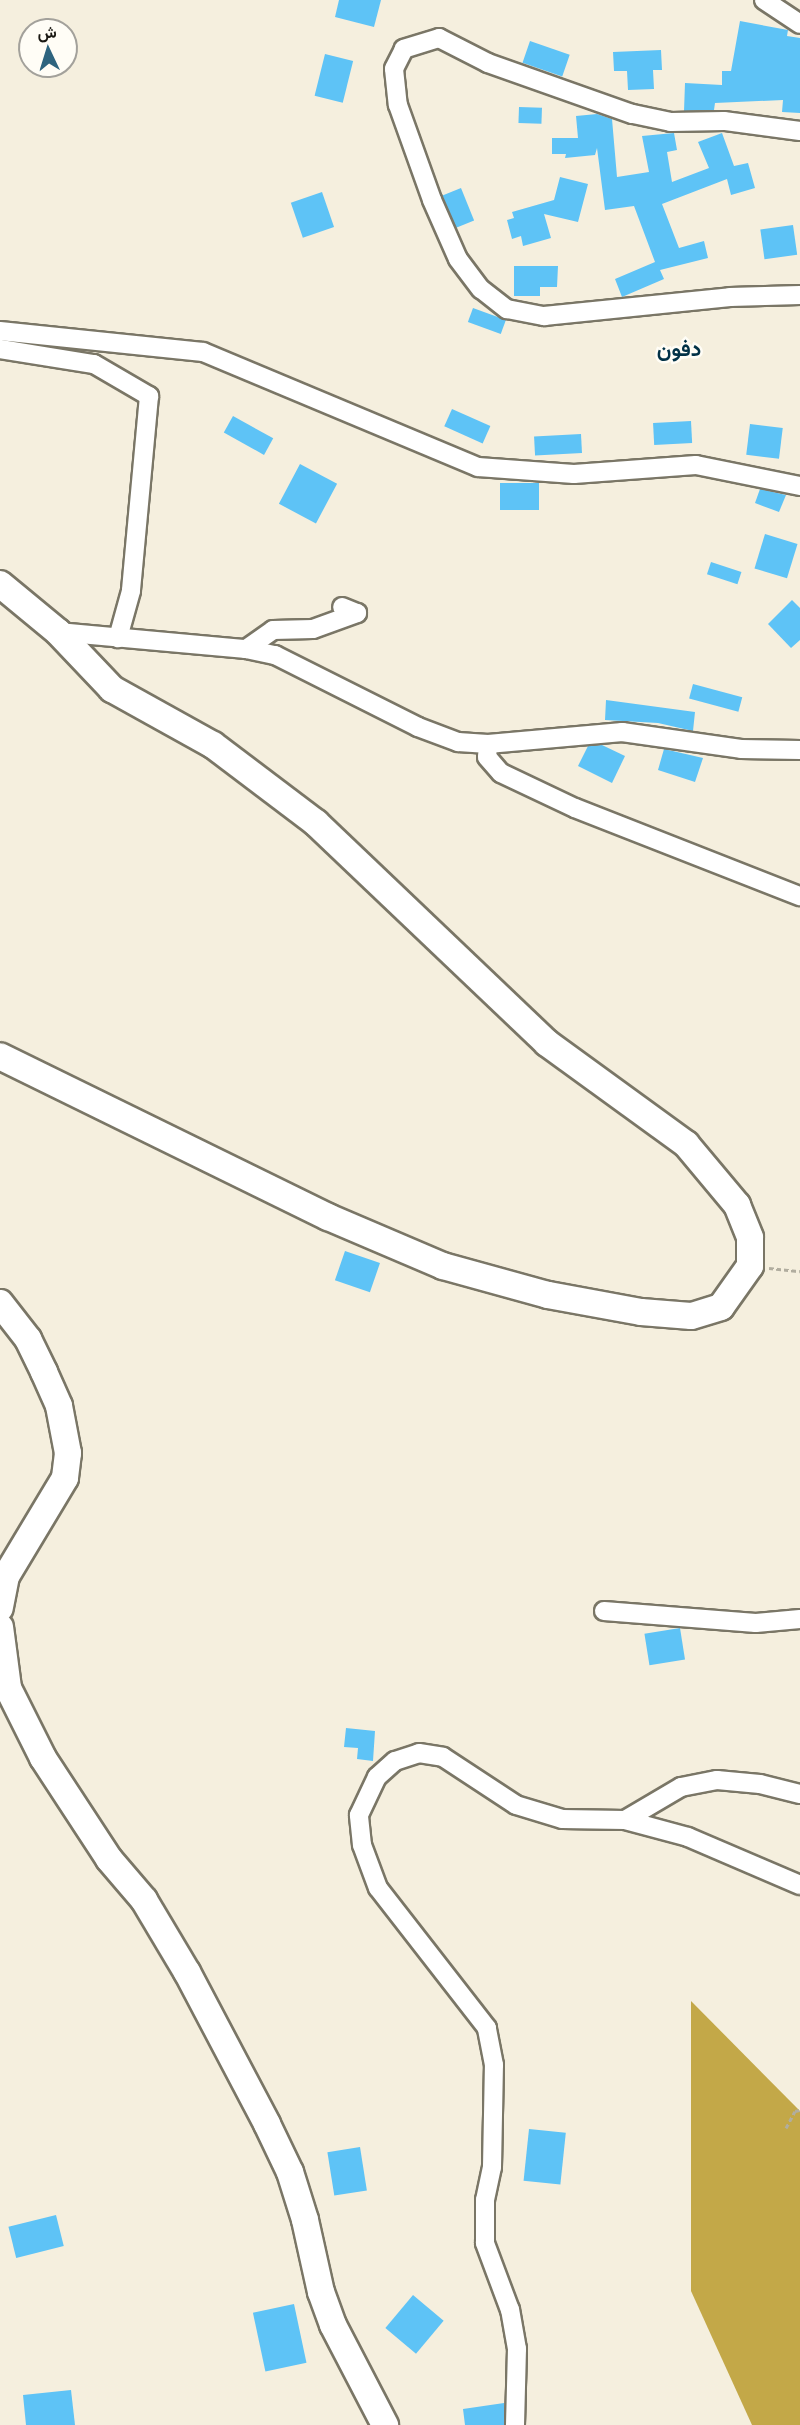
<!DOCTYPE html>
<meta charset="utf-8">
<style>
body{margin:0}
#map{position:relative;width:800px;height:2425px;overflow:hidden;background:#f5efde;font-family:"Open Sans",Vazirmatn,sans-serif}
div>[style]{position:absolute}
.forest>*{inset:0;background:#c3a848}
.building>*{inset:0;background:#5ec3f6;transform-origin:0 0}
.path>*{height:3px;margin-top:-1.5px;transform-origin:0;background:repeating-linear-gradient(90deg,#b1ad9f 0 4.5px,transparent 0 7.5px)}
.roads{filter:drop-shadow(2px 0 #7a7666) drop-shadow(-2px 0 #7a7666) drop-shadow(0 2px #7a7666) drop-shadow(0 -2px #7a7666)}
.street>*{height:18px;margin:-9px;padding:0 9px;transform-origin:9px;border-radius:9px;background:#fff}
.secondary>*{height:26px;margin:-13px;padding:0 13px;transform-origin:13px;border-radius:13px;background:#fff}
span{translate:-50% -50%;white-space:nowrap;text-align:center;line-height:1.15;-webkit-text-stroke:5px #fffdf6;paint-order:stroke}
.quarter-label{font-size:21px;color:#013146;font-weight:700}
.north{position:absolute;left:18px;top:18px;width:60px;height:60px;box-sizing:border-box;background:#fffdf6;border:2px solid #a3a19b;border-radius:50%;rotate:356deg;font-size:16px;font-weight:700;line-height:24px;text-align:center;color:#1a1812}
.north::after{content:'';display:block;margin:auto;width:21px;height:27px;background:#2e647f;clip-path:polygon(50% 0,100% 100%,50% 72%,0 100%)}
</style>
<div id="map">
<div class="forest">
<div style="clip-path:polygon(691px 2001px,800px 2111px,800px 2425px,752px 2425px,691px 2291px)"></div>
</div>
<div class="building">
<div style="clip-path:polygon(339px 0,381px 0,374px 27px,335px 17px)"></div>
<div style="clip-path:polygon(740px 21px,788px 30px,787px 36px,800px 38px,800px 113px,782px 112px,783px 100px,715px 103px,714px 110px,684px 111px,685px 83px,722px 85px,722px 71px,731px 71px)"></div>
<div style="left:530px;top:41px;width:42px;height:23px;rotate:19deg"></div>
<div style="clip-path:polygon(661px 50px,662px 70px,653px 70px,654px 89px,628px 90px,627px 71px,614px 71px,613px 52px)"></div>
<div style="left:325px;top:54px;width:29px;height:43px;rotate:14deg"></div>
<div style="left:519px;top:107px;width:23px;height:16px;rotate:2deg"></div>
<div style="clip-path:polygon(597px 114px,612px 119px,617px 177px,649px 172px,642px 136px,674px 133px,677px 150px,667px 152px,672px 182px,709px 168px,698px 142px,722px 133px,734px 166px,748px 163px,755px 188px,731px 195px,727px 179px,662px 204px,679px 248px,704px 241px,708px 258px,660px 270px,664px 279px,622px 297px,615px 279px,655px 262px,634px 206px,605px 210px,597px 148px,595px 155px,565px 158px,566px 154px,552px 154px,552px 138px,578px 138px,576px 116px)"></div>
<div style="clip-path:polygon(560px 177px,588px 184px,578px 222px,544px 214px,551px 238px,523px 246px,521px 236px,512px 239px,507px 220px,514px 218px,512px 212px,554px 200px)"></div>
<div style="left:461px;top:188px;width:35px;height:20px;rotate:68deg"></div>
<div style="left:322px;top:192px;width:37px;height:33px;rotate:71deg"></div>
<div style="left:793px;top:225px;width:30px;height:33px;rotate:82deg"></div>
<div style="clip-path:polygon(514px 266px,558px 266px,557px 287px,540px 287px,540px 296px,514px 296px)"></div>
<div style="left:473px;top:308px;width:35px;height:15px;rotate:20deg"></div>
<div style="left:452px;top:409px;width:42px;height:19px;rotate:24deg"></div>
<div style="left:233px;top:416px;width:46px;height:19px;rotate:29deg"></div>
<div style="left:691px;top:421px;width:22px;height:38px;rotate:87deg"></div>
<div style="left:750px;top:424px;width:33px;height:31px;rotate:7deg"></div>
<div style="left:581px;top:434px;width:19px;height:47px;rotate:87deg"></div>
<div style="left:300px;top:464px;width:42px;height:45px;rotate:28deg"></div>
<div style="left:500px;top:483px;width:39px;height:27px"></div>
<div style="clip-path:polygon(760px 489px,786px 495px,779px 512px,755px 503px)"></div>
<div style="left:765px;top:534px;width:34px;height:36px;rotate:17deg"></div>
<div style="left:711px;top:562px;width:32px;height:13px;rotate:18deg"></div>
<div style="clip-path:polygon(792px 600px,800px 608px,800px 640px,791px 648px,768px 624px)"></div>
<div style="left:693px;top:684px;width:51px;height:15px;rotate:15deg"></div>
<div style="clip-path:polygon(606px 700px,695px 712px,693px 731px,658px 723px,605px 720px)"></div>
<div style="clip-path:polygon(602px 745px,625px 756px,612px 783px,578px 766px,588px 746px)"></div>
<div style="clip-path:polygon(664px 749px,703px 758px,695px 782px,658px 770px)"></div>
<div style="left:345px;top:1251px;width:37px;height:31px;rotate:19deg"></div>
<div style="left:680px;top:1628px;width:32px;height:36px;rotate:81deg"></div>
<div style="clip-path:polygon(346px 1728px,375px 1731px,373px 1761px,357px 1759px,358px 1748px,344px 1747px)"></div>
<div style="left:529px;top:2129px;width:37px;height:52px;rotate:6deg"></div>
<div style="left:360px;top:2147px;width:44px;height:33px;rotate:81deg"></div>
<div style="left:56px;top:2215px;width:32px;height:49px;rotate:76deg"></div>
<div style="left:413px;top:2295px;width:40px;height:43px;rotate:40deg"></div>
<div style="left:294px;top:2304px;width:60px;height:42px;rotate:78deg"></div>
<div style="clip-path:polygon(71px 2390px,75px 2425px,26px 2425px,23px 2395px)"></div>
<div style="clip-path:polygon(504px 2403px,504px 2425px,465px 2425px,463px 2409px)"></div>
</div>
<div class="path">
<div style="left:769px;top:1268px;width:31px;rotate:6deg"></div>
<div style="left:786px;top:2128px;width:19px;rotate:-62deg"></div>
<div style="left:795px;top:2111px;width:5px;rotate:-11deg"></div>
</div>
<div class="roads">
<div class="street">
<div style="left:764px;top:0;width:43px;rotate:33.7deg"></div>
<div style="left:800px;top:131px;width:77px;rotate:-172.5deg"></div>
<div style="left:724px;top:121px;width:53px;rotate:178.9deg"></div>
<div style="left:671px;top:122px;width:40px;rotate:-168deg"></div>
<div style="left:632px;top:114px;width:153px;rotate:-160.5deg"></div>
<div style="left:488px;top:63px;width:55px;rotate:-153deg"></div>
<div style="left:439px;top:38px;width:37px;rotate:163deg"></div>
<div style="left:404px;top:49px;width:22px;rotate:117deg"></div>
<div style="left:394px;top:69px;width:36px;rotate:84deg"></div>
<div style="left:398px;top:105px;width:101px;rotate:70.3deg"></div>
<div style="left:432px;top:200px;width:64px;rotate:66.2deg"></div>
<div style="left:458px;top:259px;width:38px;rotate:53deg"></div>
<div style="left:481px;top:289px;width:33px;rotate:38deg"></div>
<div style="left:507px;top:309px;width:38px;rotate:11deg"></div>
<div style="left:544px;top:316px;width:187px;rotate:-5.8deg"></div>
<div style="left:730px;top:297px;width:70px;rotate:-1.6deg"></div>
<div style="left:0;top:331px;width:204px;rotate:5.9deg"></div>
<div style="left:203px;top:352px;width:298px;rotate:22.7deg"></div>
<div style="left:478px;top:467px;width:96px;rotate:4.2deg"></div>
<div style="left:574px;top:474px;width:122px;rotate:-4.2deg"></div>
<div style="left:696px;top:465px;width:106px;rotate:11.4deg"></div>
<div style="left:0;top:349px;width:95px;rotate:9.1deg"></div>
<div style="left:94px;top:364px;width:64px;rotate:30.2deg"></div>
<div style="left:149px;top:396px;width:196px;rotate:95.3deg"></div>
<div style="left:131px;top:591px;width:49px;rotate:105.5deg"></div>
<div style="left:58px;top:632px;width:189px;rotate:5.2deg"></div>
<div style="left:246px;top:649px;width:30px;rotate:12deg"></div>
<div style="left:275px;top:655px;width:160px;rotate:26.7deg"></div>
<div style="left:418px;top:727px;width:43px;rotate:20.6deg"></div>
<div style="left:458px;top:742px;width:30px;rotate:4deg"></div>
<div style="left:488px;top:744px;width:135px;rotate:-5.1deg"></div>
<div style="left:622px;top:732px;width:120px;rotate:8.1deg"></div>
<div style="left:741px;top:749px;width:59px;rotate:1deg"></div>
<div style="left:246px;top:649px;width:33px;rotate:-35deg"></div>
<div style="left:273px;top:630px;width:40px;rotate:-1.4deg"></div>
<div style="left:313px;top:629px;width:47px;rotate:-20deg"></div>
<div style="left:357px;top:613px;width:16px;rotate:-158deg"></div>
<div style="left:488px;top:744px;width:13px;rotate:94deg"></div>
<div style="left:487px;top:757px;width:21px;rotate:49deg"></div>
<div style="left:501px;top:773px;width:82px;rotate:25.3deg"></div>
<div style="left:575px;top:808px;width:242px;rotate:21.4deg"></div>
<div style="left:604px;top:1611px;width:152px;rotate:4.5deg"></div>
<div style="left:756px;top:1623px;width:44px;rotate:-5.2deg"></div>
<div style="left:625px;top:1820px;width:65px;rotate:-30.5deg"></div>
<div style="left:681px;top:1787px;width:37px;rotate:-11deg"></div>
<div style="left:717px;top:1780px;width:43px;rotate:5.3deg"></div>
<div style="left:760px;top:1784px;width:41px;rotate:14deg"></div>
<div style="left:515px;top:2425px;width:76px;rotate:-88.5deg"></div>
<div style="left:517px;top:2349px;width:40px;rotate:-100deg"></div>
<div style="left:510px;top:2310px;width:72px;rotate:-110.5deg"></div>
<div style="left:485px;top:2243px;width:43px;rotate:-90deg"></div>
<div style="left:485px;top:2200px;width:34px;rotate:-78deg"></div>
<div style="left:492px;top:2167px;width:102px;rotate:-88.9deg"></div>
<div style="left:494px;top:2065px;width:38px;rotate:-101deg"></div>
<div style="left:487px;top:2028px;width:177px;rotate:-127.9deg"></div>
<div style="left:378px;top:1888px;width:46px;rotate:-110.4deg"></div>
<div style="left:362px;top:1845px;width:30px;rotate:-96deg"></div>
<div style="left:359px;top:1815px;width:42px;rotate:-64.7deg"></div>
<div style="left:377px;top:1777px;width:24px;rotate:-42deg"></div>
<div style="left:395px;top:1761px;width:25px;rotate:-18deg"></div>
<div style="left:419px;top:1753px;width:24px;rotate:9deg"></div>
<div style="left:443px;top:1757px;width:87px;rotate:33.3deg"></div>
<div style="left:516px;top:1805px;width:48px;rotate:16.9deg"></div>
<div style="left:562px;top:1819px;width:63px;rotate:0.9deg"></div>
<div style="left:625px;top:1820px;width:65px;rotate:15.1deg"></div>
<div style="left:688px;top:1837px;width:122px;rotate:23.2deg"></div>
</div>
<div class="secondary">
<div style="left:0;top:584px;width:75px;rotate:39.6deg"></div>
<div style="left:58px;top:632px;width:79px;rotate:46.5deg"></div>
<div style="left:112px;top:689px;width:115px;rotate:29deg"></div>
<div style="left:213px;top:745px;width:129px;rotate:37.1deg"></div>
<div style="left:316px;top:823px;width:319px;rotate:43.6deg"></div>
<div style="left:547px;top:1043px;width:172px;rotate:36deg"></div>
<div style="left:686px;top:1144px;width:80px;rotate:50.1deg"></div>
<div style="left:737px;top:1205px;width:35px;rotate:68deg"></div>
<div style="left:750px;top:1238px;width:28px;rotate:90deg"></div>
<div style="left:750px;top:1266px;width:50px;rotate:125.3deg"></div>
<div style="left:721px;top:1307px;width:31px;rotate:163deg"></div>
<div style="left:691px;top:1316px;width:50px;rotate:-175.4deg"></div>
<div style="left:641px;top:1312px;width:95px;rotate:-169.6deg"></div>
<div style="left:548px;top:1295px;width:109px;rotate:-164.6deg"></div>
<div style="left:443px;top:1266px;width:125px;rotate:-156.9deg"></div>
<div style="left:328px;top:1217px;width:365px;rotate:-153.9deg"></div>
<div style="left:0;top:1303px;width:46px;rotate:52.1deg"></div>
<div style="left:28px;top:1339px;width:37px;rotate:64deg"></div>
<div style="left:44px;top:1372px;width:37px;rotate:66deg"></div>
<div style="left:59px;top:1406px;width:48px;rotate:79.2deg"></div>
<div style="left:68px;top:1453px;width:25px;rotate:97deg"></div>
<div style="left:65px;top:1478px;width:114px;rotate:121deg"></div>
<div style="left:6px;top:1576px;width:33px;rotate:101deg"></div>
<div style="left:0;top:1627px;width:62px;rotate:82.5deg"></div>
<div style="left:8px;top:1688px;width:78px;rotate:63.4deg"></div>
<div style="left:43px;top:1758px;width:121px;rotate:56.8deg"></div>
<div style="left:109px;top:1859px;width:54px;rotate:49.5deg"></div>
<div style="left:144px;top:1900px;width:84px;rotate:59.2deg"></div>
<div style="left:187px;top:1972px;width:172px;rotate:62.2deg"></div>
<div style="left:267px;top:2124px;width:53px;rotate:64.4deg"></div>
<div style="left:290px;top:2172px;width:50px;rotate:72.6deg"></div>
<div style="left:305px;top:2220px;width:74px;rotate:77.5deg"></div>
<div style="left:321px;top:2292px;width:35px;rotate:70deg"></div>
<div style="left:333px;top:2325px;width:113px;rotate:62.5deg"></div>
</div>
</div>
<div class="quarter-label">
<span style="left:679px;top:348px">دفون</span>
</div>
<div class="north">ش</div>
</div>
